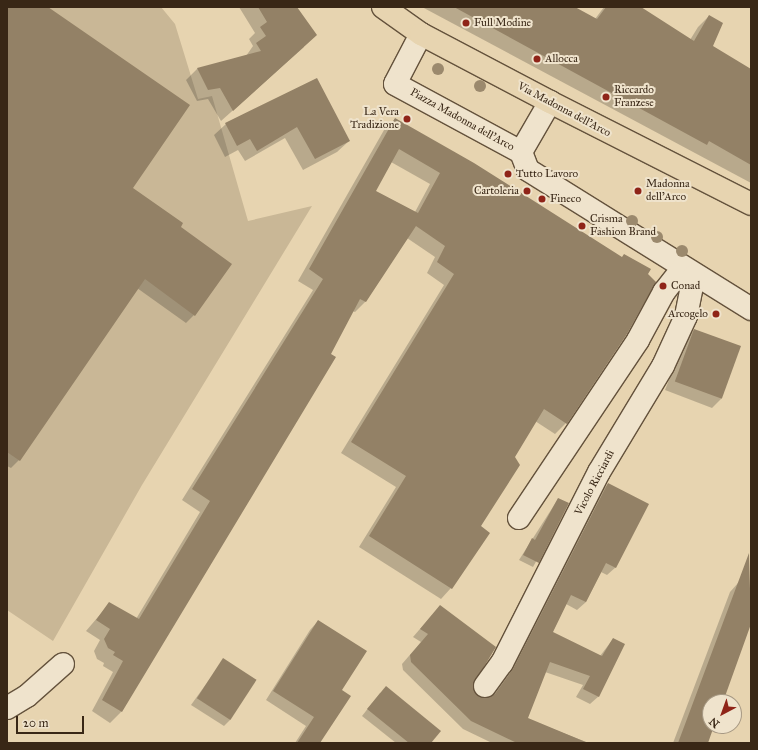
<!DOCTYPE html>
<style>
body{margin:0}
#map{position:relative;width:758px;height:750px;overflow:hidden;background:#e7d4b0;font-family:"IM FELL Great Primer",serif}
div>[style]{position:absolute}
.green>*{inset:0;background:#c9b796}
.shadow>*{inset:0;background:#0003}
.building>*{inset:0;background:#938166;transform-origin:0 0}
.roads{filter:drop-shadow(1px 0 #64523c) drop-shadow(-1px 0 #64523c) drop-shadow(0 1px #64523c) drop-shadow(0 -1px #64523c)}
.minor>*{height:22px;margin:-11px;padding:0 11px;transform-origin:11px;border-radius:11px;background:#efe3cc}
.major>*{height:22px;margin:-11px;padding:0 11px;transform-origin:11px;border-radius:11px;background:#e7d4b0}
.trees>*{width:12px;height:12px;margin:-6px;border-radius:50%;background:#9b896d}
.dots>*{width:11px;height:11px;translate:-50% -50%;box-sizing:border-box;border:2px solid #efe3cc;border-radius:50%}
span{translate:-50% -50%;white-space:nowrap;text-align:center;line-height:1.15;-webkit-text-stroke:4px #efe3cc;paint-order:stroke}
.poi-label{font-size:11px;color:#392716}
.left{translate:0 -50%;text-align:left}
.right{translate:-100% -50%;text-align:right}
.street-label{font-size:11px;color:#392716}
.frame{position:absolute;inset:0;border:8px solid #392716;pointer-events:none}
.north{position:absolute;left:702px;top:694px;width:40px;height:40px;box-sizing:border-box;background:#efe3cc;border:1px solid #a69883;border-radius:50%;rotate:221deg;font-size:11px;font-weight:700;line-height:16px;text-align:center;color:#392716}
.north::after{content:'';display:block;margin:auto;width:14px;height:18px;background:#8f2418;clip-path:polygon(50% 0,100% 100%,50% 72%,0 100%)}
.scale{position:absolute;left:16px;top:716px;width:68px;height:18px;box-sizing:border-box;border:2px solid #392716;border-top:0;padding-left:5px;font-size:12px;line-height:14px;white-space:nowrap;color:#392716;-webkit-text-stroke:3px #efe3cc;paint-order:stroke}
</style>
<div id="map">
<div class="green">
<div style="clip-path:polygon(7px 7px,161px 7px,175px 24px,198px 99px,212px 96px,248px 221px,312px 206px,142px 485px,53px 641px,7px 610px)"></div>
</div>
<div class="shadow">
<div style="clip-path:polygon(7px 7px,46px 7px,131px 188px,179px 227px,194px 315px,186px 323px,137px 288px,19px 460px,11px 468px,7px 466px)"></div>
<div style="clip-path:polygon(239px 7px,296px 7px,304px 47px,221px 121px,208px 99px,197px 101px,186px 80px,197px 69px,246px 56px,253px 46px,249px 39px,255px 33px)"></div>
<div style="clip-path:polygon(422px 7px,573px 7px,595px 19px,604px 7px,639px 7px,690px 40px,698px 27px,709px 16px,711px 47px,751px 99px,751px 183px)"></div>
<div style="clip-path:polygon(316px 79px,349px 141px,337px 152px,303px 170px,285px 138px,245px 161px,238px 150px,225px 157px,214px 135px,226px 124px)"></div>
<div style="clip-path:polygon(evenodd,395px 119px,473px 164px,566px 423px,555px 434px,535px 421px,514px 457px,451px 588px,441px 599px,359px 547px,396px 487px,341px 453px,444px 285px,427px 273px,435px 257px,407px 238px,366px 301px,355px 312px,352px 311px,330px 354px,334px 357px,121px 712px,110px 723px,92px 711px,113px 672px,103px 666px,104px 663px,97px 659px,94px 651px,100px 640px,86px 631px,109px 604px,136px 619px,200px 512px,182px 500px,313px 290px,298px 281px,384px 130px,395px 119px,391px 162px,430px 184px,415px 212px,375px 191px,391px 162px)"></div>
<div style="clip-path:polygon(694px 330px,721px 399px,712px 408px,665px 390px,685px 339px)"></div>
<div style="clip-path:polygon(608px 484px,616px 567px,607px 575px,601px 572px,586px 602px,577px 610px,566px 604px,552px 633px,600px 656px,613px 639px,599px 696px,590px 704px,576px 697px,583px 685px,545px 672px,527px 719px,589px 743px,492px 743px,463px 729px,403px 670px,402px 664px,421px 642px,413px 637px,432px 615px,477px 697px,489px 698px,505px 678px,600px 492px)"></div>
<div style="clip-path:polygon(558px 499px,568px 504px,533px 567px,519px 560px)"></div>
<div style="clip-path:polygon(738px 583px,751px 589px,751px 621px,722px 702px,710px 702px,710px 726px,713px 726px,707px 743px,673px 743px,730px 592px)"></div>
<div style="clip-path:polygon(318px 621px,319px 743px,295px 743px,306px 726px,266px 700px,310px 630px)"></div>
<div style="clip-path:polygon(224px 659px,230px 720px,224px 726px,191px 705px)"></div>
<div style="clip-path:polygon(380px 693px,430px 743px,396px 743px,362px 716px)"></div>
</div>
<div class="building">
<div style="clip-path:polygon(7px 7px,48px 7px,190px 105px,133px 188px,183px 223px,181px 227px,232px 264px,195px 316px,145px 279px,20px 461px,7px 452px)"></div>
<div style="clip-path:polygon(258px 7px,297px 7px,317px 35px,233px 111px,220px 88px,208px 90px,197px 68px,261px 51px,256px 43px,266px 36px,260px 27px,267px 22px)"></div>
<div style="clip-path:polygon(454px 7px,575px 7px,597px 19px,606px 7px,641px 7px,694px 41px,709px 15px,723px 23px,713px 46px,751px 69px,751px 165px,709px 141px,707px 145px)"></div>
<div style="clip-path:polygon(317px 78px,350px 141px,315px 159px,297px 127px,257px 151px,250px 139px,237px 146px,225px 123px)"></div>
<div style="clip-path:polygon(evenodd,395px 118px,474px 163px,622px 257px,624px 254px,651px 269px,648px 274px,656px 282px,627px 334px,567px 424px,544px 409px,515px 457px,520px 465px,481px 526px,490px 533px,452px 589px,369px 536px,406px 476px,351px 442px,454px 274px,437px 262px,445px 246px,416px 226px,366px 302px,360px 299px,331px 354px,336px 357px,122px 712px,102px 700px,123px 661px,113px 655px,115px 652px,108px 648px,104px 639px,110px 629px,96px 620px,109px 602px,139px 619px,210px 501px,192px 489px,323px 279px,309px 269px,395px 118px,399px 149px,440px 173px,418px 213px,376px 191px,399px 149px)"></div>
<div style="left:694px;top:329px;width:50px;height:56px;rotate:20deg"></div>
<div style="clip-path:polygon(608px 483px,649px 504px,616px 568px,606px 563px,586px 602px,571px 595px,553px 632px,602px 656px,613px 638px,625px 644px,599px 697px,583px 689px,590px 676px,550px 662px,528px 718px,588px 743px,517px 743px,471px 721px,411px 662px,410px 655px,428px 634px,420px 629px,440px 605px,496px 647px,473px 685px,474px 691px,483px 698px,495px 694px,513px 669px)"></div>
<div style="clip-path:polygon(558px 498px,569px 503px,539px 563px,523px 555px,532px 538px,535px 540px)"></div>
<div style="clip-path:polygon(749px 553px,751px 624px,723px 702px,710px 702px,710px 726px,714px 726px,708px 743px,678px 743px)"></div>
<div style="clip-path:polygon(318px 620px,367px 651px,342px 690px,351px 696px,320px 743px,297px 743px,314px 717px,273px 691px)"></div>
<div style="left:223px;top:658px;width:40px;height:48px;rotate:33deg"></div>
<div style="clip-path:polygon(386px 686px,441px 731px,431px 743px,409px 743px,367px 709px)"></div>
</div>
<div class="roads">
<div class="minor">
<div style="left:421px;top:34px;width:56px;rotate:117.5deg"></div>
<div style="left:395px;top:84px;width:143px;rotate:28.4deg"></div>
<div style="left:521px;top:152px;width:19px;rotate:69deg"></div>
<div style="left:528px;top:170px;width:263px;rotate:31.9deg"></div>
<div style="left:521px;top:152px;width:58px;rotate:-59.9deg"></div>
<div style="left:519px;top:518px;width:214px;rotate:-56.2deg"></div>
<div style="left:638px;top:340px;width:55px;rotate:-61.6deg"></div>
<div style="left:664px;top:292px;width:29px;rotate:-52deg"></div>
<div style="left:485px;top:686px;width:29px;rotate:-54deg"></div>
<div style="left:502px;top:663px;width:214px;rotate:-63.1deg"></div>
<div style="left:599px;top:472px;width:124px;rotate:-58.9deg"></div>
<div style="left:663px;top:366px;width:55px;rotate:-65.3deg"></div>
<div style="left:686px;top:316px;width:41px;rotate:-78.7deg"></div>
<div style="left:7px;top:708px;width:23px;rotate:-31deg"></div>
<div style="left:27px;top:696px;width:48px;rotate:-41.6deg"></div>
</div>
<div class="major">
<div style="left:383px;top:7px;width:47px;rotate:35.4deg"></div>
<div style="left:421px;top:34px;width:146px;rotate:27.8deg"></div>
<div style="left:550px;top:102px;width:225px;rotate:26.9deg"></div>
</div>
</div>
<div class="trees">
<div style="left:438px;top:69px"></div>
<div style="left:480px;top:86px"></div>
<div style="left:632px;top:221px"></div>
<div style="left:657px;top:237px"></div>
<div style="left:682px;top:251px"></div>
</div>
<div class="dots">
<div style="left:466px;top:23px;background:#8f2418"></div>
<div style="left:537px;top:59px;background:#8f2418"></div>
<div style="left:606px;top:97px;background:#8f2418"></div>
<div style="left:407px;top:119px;background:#8f2418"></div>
<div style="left:508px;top:174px;background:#8f2418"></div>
<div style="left:527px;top:191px;background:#8f2418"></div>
<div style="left:638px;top:191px;background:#8f2418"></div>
<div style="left:542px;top:199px;background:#8f2418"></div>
<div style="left:582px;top:226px;background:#8f2418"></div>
<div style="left:663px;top:286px;background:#8f2418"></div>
<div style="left:716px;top:314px;background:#8f2418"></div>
</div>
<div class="poi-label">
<span class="left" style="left:474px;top:23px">Full Modine</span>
<span class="left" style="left:545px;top:59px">Allocca</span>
<span class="left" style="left:614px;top:97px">Riccardo<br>Franzese</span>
<span class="right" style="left:399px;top:119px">La Vera<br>Tradizione</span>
<span class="left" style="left:516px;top:174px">Tutto Lavoro</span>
<span class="left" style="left:646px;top:191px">Madonna<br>dell'Arco</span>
<span class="right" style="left:519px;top:191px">Cartoleria</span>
<span class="left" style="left:550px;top:199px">Fineco</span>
<span class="left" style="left:590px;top:226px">Crisma<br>Fashion Brand</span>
<span class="left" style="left:671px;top:286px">Conad</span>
<span class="right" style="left:708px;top:314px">Arcogelo</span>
</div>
<div class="street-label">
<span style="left:564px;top:110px;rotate:28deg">Via Madonna dell'Arco</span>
<span style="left:462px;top:120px;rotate:29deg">Piazza Madonna dell'Arco</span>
<span style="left:595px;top:483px;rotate:-62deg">Vicolo Ricciardi</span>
</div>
<div class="frame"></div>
<div class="north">N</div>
<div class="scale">20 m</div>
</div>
